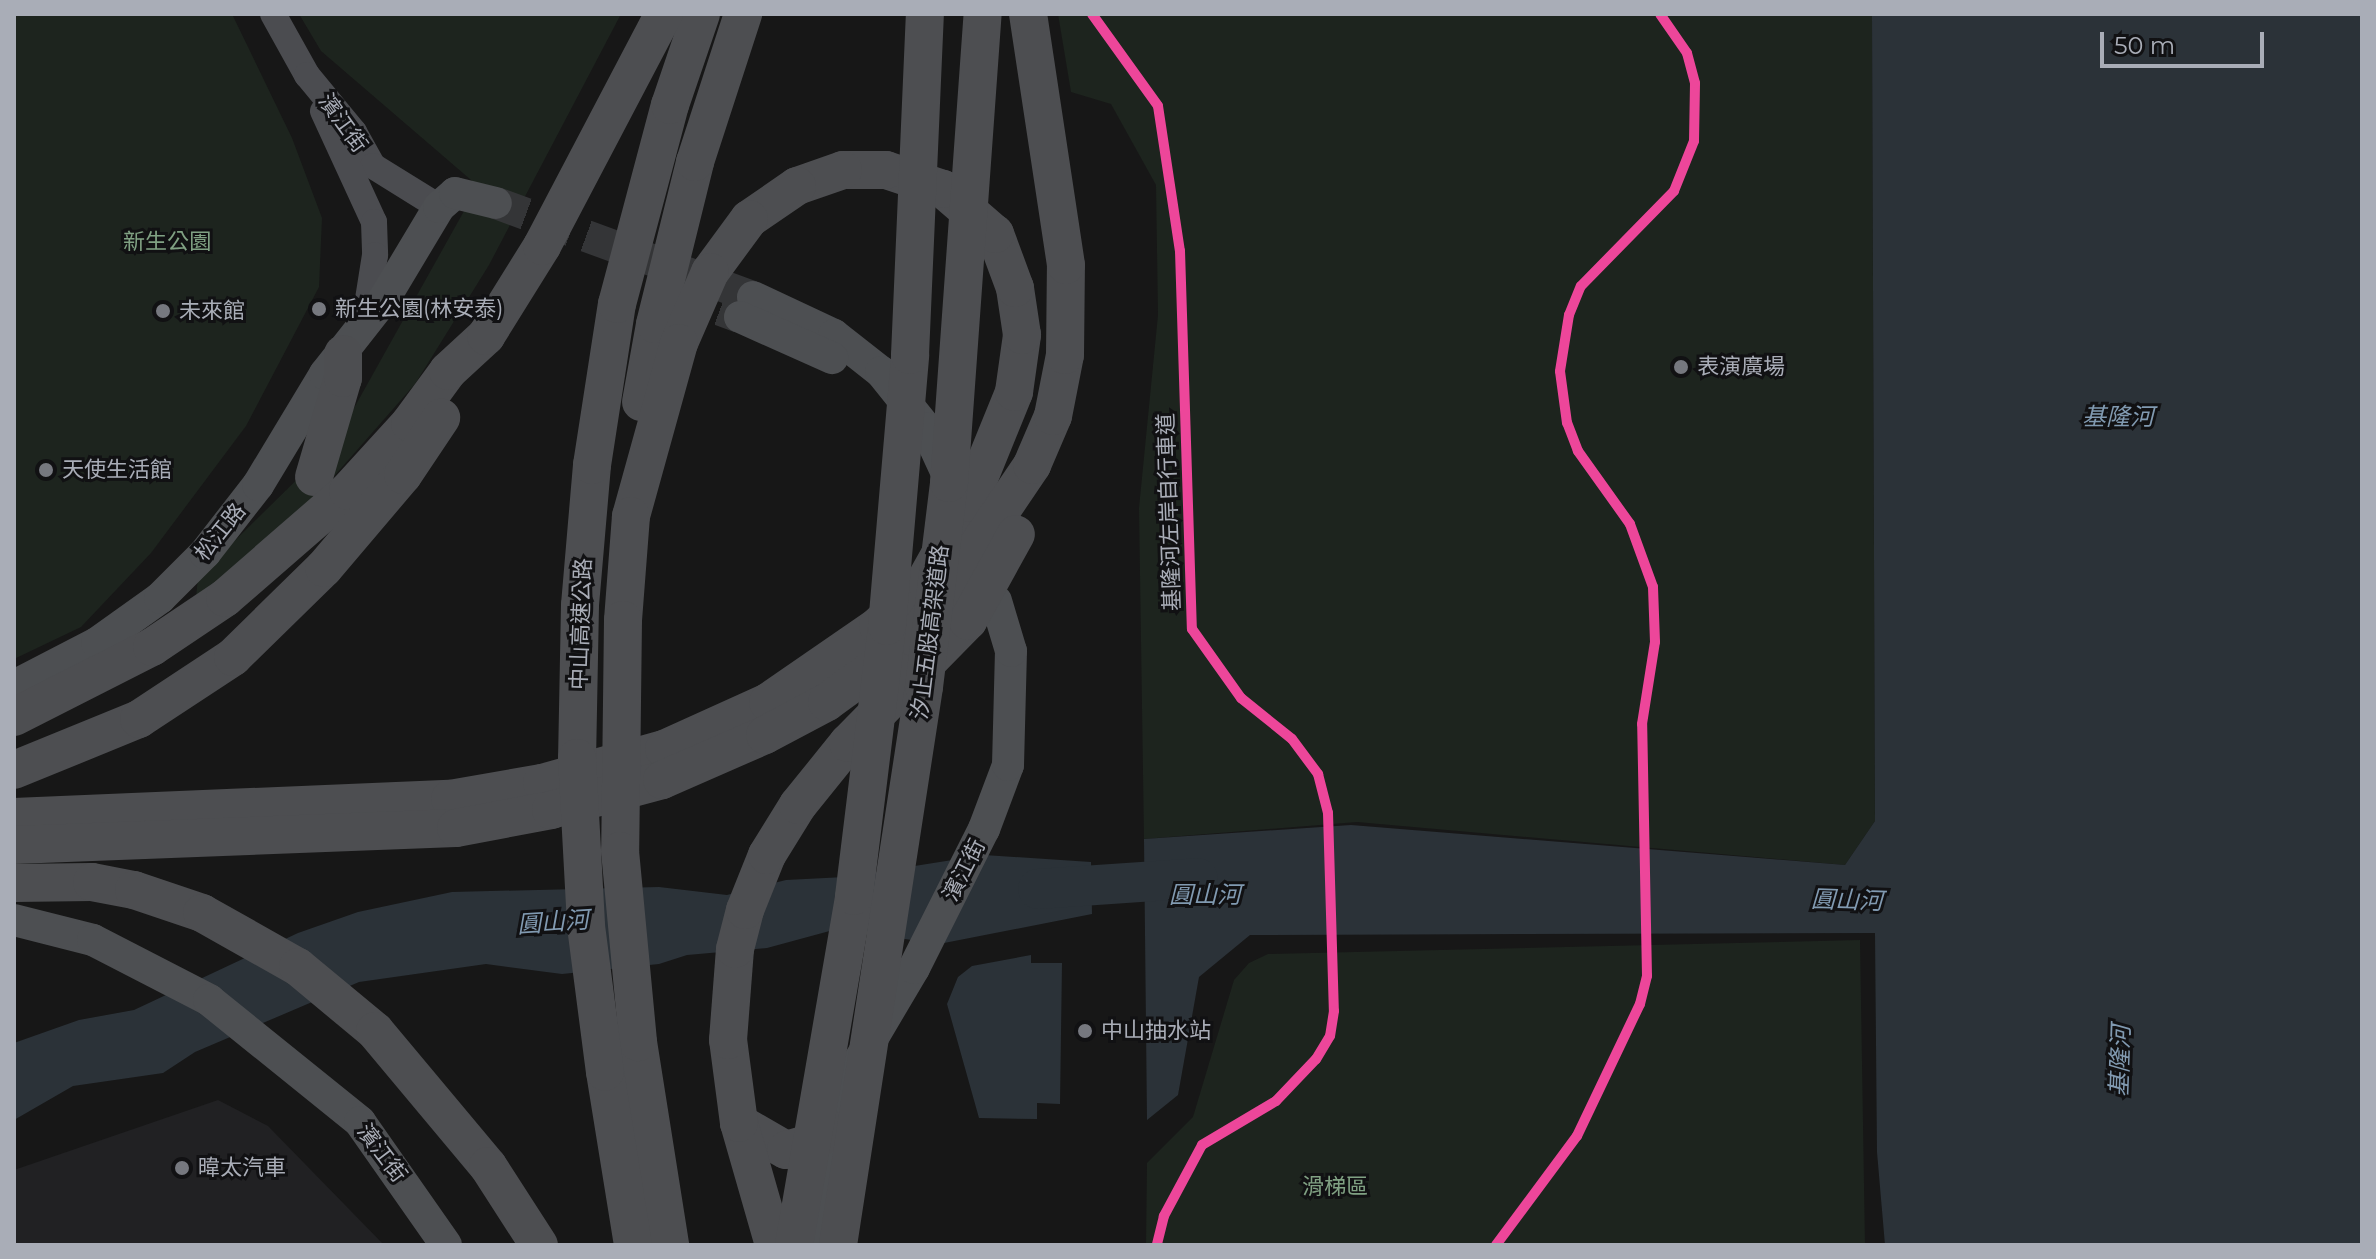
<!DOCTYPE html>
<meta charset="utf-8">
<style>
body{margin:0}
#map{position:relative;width:2376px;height:1259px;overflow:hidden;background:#171717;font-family:Montserrat,"Noto Sans TC",sans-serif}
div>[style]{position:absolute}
.built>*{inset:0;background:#212123}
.green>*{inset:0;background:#1d241e}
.water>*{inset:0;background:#2b3238}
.river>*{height:40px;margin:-20px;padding:0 20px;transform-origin:20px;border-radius:20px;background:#2b3238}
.major-tunnel>*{height:32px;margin-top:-16px;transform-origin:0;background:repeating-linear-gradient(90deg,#343537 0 32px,transparent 0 48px)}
.minor>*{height:26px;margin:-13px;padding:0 13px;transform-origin:13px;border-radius:13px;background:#4b4c50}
.major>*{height:32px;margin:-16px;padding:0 16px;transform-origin:16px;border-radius:16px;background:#4d4f52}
.highway>*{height:38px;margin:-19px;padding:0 19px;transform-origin:19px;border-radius:19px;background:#4d4e51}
.highway-bridge>*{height:38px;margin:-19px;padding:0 19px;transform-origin:19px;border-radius:19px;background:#4d4e51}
.cycleway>*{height:10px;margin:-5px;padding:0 5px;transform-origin:5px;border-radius:5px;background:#ed469a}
.dots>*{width:22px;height:22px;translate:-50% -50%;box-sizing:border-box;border:4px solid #111113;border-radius:50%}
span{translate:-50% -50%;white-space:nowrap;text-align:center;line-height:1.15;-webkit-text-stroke:6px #111113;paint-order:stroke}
.street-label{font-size:22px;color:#a9adb7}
.park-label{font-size:22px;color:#80a183}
.poi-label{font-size:22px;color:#a9adb7}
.left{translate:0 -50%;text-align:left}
.water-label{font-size:24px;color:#819ab1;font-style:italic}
.frame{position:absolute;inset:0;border:16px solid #a9adb7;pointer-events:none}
.scale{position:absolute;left:2100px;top:32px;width:164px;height:36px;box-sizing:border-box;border:4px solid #a9adb7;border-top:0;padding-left:10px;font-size:24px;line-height:28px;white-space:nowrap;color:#a9adb7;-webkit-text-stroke:6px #111113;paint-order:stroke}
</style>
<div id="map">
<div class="built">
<div style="clip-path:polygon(218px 1100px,268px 1126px,384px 1245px,14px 1245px,14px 1170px)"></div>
</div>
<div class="green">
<div style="clip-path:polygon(14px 14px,232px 14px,292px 138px,322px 218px,319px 287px,246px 426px,151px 553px,81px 627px,14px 659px)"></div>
<div style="clip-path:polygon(299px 14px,621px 14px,489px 265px,415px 384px,307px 507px,196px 598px,198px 577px,335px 442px,478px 186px,321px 51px)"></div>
<div style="clip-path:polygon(1058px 14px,1872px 14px,1875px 821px,1845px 865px,1357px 822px,1144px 839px,1139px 508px,1158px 315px,1156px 185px,1111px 104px,1071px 92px)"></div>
<div style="clip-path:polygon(1860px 940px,1865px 1245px,1146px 1245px,1147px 1163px,1193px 1117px,1234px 980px,1249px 963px,1268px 954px)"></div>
</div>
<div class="water">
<div style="clip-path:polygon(1872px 14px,2362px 14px,2362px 1245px,1885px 1245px,1877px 1152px,1875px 933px,1250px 935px,1199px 977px,1178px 1095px,1147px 1120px,1144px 839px,1351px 825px,1845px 865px,1875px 821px)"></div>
<div style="clip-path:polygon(984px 855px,1091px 862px,1092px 914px,939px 944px,837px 929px,767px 948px,687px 955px,659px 964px,562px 974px,486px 964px,359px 982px,195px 1052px,163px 1073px,73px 1086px,14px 1120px,14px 1043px,79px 1020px,134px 1010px,298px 933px,358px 912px,452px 892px,659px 887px,727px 895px,786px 880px,845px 877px)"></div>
<div style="clip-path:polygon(1031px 955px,1031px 963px,1062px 963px,1060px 1104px,1037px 1103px,1037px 1119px,979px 1118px,947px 1004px,958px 977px,972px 966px)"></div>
</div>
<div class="river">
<div style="left:1038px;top:889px;width:160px;rotate:-3.9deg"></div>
</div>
<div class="major-tunnel">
<div style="left:496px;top:203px;width:274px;rotate:20.1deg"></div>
<div style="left:675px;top:293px;width:69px;rotate:20.3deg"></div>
</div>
<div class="minor">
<div style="left:273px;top:14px;width:70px;rotate:60.9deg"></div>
<div style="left:307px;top:75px;width:74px;rotate:50.5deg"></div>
<div style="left:354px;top:132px;width:39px;rotate:61deg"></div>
<div style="left:373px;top:166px;width:78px;rotate:31.8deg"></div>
<div style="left:323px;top:111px;width:122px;rotate:65.3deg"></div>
<div style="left:374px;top:222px;width:33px;rotate:88deg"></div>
<div style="left:375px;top:255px;width:64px;rotate:99deg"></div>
</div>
<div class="major">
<div style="left:753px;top:297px;width:89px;rotate:25.1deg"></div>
<div style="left:834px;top:335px;width:60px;rotate:38.2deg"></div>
<div style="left:881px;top:372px;width:72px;rotate:51.2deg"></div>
<div style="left:926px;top:428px;width:60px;rotate:65.2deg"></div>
<div style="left:740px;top:317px;width:101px;rotate:24deg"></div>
<div style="left:14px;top:686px;width:93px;rotate:-27.4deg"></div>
<div style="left:97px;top:643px;width:77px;rotate:-35.5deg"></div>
<div style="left:160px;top:598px;width:64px;rotate:-45deg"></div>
<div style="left:205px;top:553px;width:86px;rotate:-52.1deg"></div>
<div style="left:258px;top:485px;width:130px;rotate:-58.9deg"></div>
<div style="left:325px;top:374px;width:95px;rotate:-51.8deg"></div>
<div style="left:384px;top:299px;width:107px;rotate:-59.1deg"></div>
<div style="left:439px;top:207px;width:21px;rotate:-41deg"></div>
<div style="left:455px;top:193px;width:42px;rotate:13.7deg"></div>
<div style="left:14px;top:920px;width:81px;rotate:14.2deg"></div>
<div style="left:93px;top:940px;width:131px;rotate:27.3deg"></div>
<div style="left:209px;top:1000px;width:194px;rotate:38.9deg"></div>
<div style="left:360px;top:1122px;width:150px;rotate:55deg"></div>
<div style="left:822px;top:1151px;width:97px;rotate:-67.7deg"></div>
<div style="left:859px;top:1061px;width:108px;rotate:-59.4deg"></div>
<div style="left:914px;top:968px;width:156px;rotate:-63.3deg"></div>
<div style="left:984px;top:829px;width:68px;rotate:-69.4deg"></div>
<div style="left:1008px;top:765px;width:114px;rotate:-88.5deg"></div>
<div style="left:1011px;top:651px;width:52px;rotate:-106.7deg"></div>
<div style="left:808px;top:1245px;width:105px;rotate:-70.5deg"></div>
</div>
<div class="highway">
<div style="left:641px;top:402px;width:79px;rotate:-79.8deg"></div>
<div style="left:655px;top:324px;width:167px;rotate:-76.1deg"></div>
<div style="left:695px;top:162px;width:156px;rotate:-72deg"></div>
<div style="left:314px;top:477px;width:103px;rotate:-73.7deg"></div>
<div style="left:343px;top:378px;width:24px;rotate:-90deg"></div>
<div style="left:580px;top:605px;width:141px;rotate:-85.1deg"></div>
<div style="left:592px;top:465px;width:163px;rotate:-81.2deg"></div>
<div style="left:617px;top:304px;width:206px;rotate:-75.1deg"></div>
<div style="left:670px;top:105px;width:96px;rotate:-71.2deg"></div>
<div style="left:14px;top:717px;width:155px;rotate:-26.9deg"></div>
<div style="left:152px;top:647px;width:88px;rotate:-33.9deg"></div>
<div style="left:225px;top:598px;width:163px;rotate:-41deg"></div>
<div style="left:348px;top:491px;width:92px;rotate:-47.6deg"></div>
<div style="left:410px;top:423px;width:64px;rotate:-53.8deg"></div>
<div style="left:448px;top:371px;width:52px;rotate:-42.6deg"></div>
<div style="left:486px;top:336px;width:106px;rotate:-58.1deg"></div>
<div style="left:542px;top:246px;width:262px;rotate:-62.3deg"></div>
<div style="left:14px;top:770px;width:135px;rotate:-22.2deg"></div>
<div style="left:139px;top:719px;width:113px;rotate:-33.4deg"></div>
<div style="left:233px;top:657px;width:127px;rotate:-44.4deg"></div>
<div style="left:324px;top:568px;width:122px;rotate:-49.7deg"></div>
<div style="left:403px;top:475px;width:69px;rotate:-56.3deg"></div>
<div style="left:14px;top:817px;width:436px;rotate:-2.4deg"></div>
<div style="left:450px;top:799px;width:93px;rotate:-9.9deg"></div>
<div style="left:542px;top:783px;width:127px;rotate:-15.6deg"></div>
<div style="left:664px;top:749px;width:114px;rotate:-24.3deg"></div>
<div style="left:768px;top:702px;width:134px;rotate:-34.6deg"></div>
<div style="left:878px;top:626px;width:65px;rotate:-43.8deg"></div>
<div style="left:925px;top:581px;width:90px;rotate:-60.6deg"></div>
<div style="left:969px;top:503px;width:120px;rotate:-67.9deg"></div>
<div style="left:1014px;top:392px;width:58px;rotate:-82deg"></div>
<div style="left:1022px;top:335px;width:48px;rotate:-98.5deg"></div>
<div style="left:1015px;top:288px;width:58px;rotate:-110.3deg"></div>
<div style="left:995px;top:234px;width:69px;rotate:-139.1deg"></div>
<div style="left:943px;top:189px;width:60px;rotate:-161.6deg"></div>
<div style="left:886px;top:170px;width:43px;rotate:180deg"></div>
<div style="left:843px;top:170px;width:49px;rotate:160.8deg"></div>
<div style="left:797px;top:186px;width:58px;rotate:145.5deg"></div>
<div style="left:749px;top:219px;width:66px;rotate:126.3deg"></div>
<div style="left:710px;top:272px;width:77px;rotate:113.6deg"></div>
<div style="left:679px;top:343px;width:180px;rotate:105.5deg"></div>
<div style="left:14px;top:845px;width:442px;rotate:-2.2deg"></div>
<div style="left:456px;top:828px;width:97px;rotate:-10.7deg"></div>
<div style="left:551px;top:810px;width:115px;rotate:-15.1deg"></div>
<div style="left:662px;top:780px;width:112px;rotate:-23.6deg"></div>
<div style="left:765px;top:735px;width:70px;rotate:-28deg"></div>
<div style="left:827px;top:702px;width:109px;rotate:-36deg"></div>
<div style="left:915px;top:638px;width:209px;rotate:-55.9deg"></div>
<div style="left:1032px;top:465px;width:53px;rotate:-66.8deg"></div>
<div style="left:1053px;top:416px;width:62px;rotate:-78.9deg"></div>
<div style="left:1065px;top:355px;width:90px;rotate:-89.4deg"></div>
<div style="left:1066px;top:265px;width:254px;rotate:-98.6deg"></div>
<div style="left:14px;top:883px;width:78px;rotate:-0.7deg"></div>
<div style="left:92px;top:882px;width:43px;rotate:10.8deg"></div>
<div style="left:134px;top:890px;width:72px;rotate:18.7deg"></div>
<div style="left:202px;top:913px;width:110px;rotate:29.4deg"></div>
<div style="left:298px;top:967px;width:100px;rotate:39.7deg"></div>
<div style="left:375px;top:1031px;width:176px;rotate:50.1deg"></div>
<div style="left:488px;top:1166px;width:94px;rotate:57.2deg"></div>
<div style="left:638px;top:1042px;width:206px;rotate:81deg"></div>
<div style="left:605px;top:1072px;width:175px;rotate:80.8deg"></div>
<div style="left:739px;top:1123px;width:54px;rotate:29.9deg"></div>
<div style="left:786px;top:1150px;width:29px;rotate:-16deg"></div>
<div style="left:814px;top:1142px;width:20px;rotate:-41deg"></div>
<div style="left:774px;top:1245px;width:127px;rotate:-106deg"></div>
<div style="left:739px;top:1123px;width:84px;rotate:-97.5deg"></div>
<div style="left:728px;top:1040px;width:91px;rotate:-85.6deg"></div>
<div style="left:735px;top:949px;width:40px;rotate:-75.6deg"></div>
<div style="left:745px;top:910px;width:59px;rotate:-68.2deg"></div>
<div style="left:767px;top:855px;width:59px;rotate:-58.2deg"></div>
<div style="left:798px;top:805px;width:80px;rotate:-51.1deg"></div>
<div style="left:848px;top:743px;width:171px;rotate:-45.5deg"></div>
<div style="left:968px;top:621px;width:99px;rotate:-61.1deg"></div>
</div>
<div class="highway-bridge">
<div style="left:631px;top:516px;width:104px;rotate:94.4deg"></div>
<div style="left:623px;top:620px;width:231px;rotate:90.7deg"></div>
<div style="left:620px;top:851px;width:192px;rotate:84.6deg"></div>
<div style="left:580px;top:605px;width:153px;rotate:91.1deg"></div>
<div style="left:577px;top:758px;width:168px;rotate:86.9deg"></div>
<div style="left:586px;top:926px;width:147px;rotate:82.6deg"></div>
<div style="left:794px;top:1245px;width:354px;rotate:-80.2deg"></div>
<div style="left:854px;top:896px;width:272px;rotate:-83deg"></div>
<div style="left:887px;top:626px;width:272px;rotate:-85.1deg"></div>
<div style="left:910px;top:355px;width:341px;rotate:-87.5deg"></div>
<div style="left:838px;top:1245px;width:565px;rotate:-81.24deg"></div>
<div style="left:924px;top:687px;width:206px;rotate:-83deg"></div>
<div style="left:949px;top:483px;width:470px;rotate:-85.9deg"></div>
</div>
<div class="cycleway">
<div style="left:1092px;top:14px;width:113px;rotate:54.3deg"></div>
<div style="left:1158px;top:106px;width:147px;rotate:81.4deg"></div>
<div style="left:1180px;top:251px;width:378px;rotate:88.2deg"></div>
<div style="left:1192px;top:629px;width:85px;rotate:54.6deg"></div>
<div style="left:1241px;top:698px;width:65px;rotate:38.8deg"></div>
<div style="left:1292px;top:739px;width:44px;rotate:53.4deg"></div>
<div style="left:1318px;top:774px;width:40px;rotate:75.6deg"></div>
<div style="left:1328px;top:813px;width:198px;rotate:88.3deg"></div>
<div style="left:1334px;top:1011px;width:25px;rotate:99deg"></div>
<div style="left:1330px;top:1036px;width:27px;rotate:121deg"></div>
<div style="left:1316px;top:1059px;width:58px;rotate:133.6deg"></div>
<div style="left:1276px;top:1101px;width:86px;rotate:149.3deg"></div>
<div style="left:1202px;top:1145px;width:81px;rotate:118.2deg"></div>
<div style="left:1164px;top:1216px;width:30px;rotate:104deg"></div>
<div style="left:1496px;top:1245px;width:136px;rotate:-53.4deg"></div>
<div style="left:1577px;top:1136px;width:146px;rotate:-64.5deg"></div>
<div style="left:1640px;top:1004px;width:29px;rotate:-76deg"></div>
<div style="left:1647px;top:976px;width:252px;rotate:-91.1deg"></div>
<div style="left:1642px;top:724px;width:83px;rotate:-81deg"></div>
<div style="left:1655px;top:642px;width:55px;rotate:-92.1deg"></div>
<div style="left:1653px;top:587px;width:67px;rotate:-110.1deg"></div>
<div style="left:1630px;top:524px;width:90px;rotate:-125.5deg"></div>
<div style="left:1578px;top:451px;width:30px;rotate:-111deg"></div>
<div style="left:1567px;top:423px;width:52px;rotate:-97.7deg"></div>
<div style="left:1560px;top:371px;width:57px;rotate:-80.9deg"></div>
<div style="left:1569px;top:315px;width:31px;rotate:-68deg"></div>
<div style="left:1581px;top:286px;width:133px;rotate:-45.6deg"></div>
<div style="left:1674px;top:191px;width:54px;rotate:-68.2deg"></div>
<div style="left:1694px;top:141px;width:58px;rotate:-89deg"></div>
<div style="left:1695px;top:83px;width:31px;rotate:-105deg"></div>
<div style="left:1687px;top:53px;width:47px;rotate:-124.7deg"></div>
</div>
<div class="dots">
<div style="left:319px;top:309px;background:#76787f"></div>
<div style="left:163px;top:311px;background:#76787f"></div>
<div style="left:1681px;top:367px;background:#76787f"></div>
<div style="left:46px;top:470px;background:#76787f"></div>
<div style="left:1085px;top:1031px;background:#76787f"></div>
<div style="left:182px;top:1168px;background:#76787f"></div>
</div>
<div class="street-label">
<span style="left:343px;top:123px;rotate:54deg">濱江街</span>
<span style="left:1169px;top:512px;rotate:-92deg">基隆河左岸自行車道</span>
<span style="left:220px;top:532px;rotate:-51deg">松江路</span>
<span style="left:581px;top:624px;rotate:-88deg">中山高速公路</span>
<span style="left:930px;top:632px;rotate:-83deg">汐止五股高架道路</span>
<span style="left:964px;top:870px;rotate:-63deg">濱江街</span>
<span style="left:382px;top:1153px;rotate:53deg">濱江街</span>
</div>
<div class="park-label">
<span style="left:167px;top:242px">新生公園</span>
<span style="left:1335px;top:1187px">滑梯區</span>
</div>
<div class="poi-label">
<span class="left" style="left:335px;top:309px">新生公園(林安泰)</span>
<span class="left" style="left:179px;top:311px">未來館</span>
<span class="left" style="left:1697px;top:367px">表演廣場</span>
<span class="left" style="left:62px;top:470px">天使生活館</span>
<span class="left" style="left:1101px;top:1031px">中山抽水站</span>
<span class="left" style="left:198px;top:1168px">暐太汽車</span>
</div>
<div class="water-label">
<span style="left:2118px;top:417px">基隆河</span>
<span style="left:1205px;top:895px">圓山河</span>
<span style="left:1847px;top:900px;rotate:2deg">圓山河</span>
<span style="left:553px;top:922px;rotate:-4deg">圓山河</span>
<span style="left:2120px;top:1061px;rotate:-88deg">基隆河</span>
</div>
<div class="frame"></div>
<div class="scale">50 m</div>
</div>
